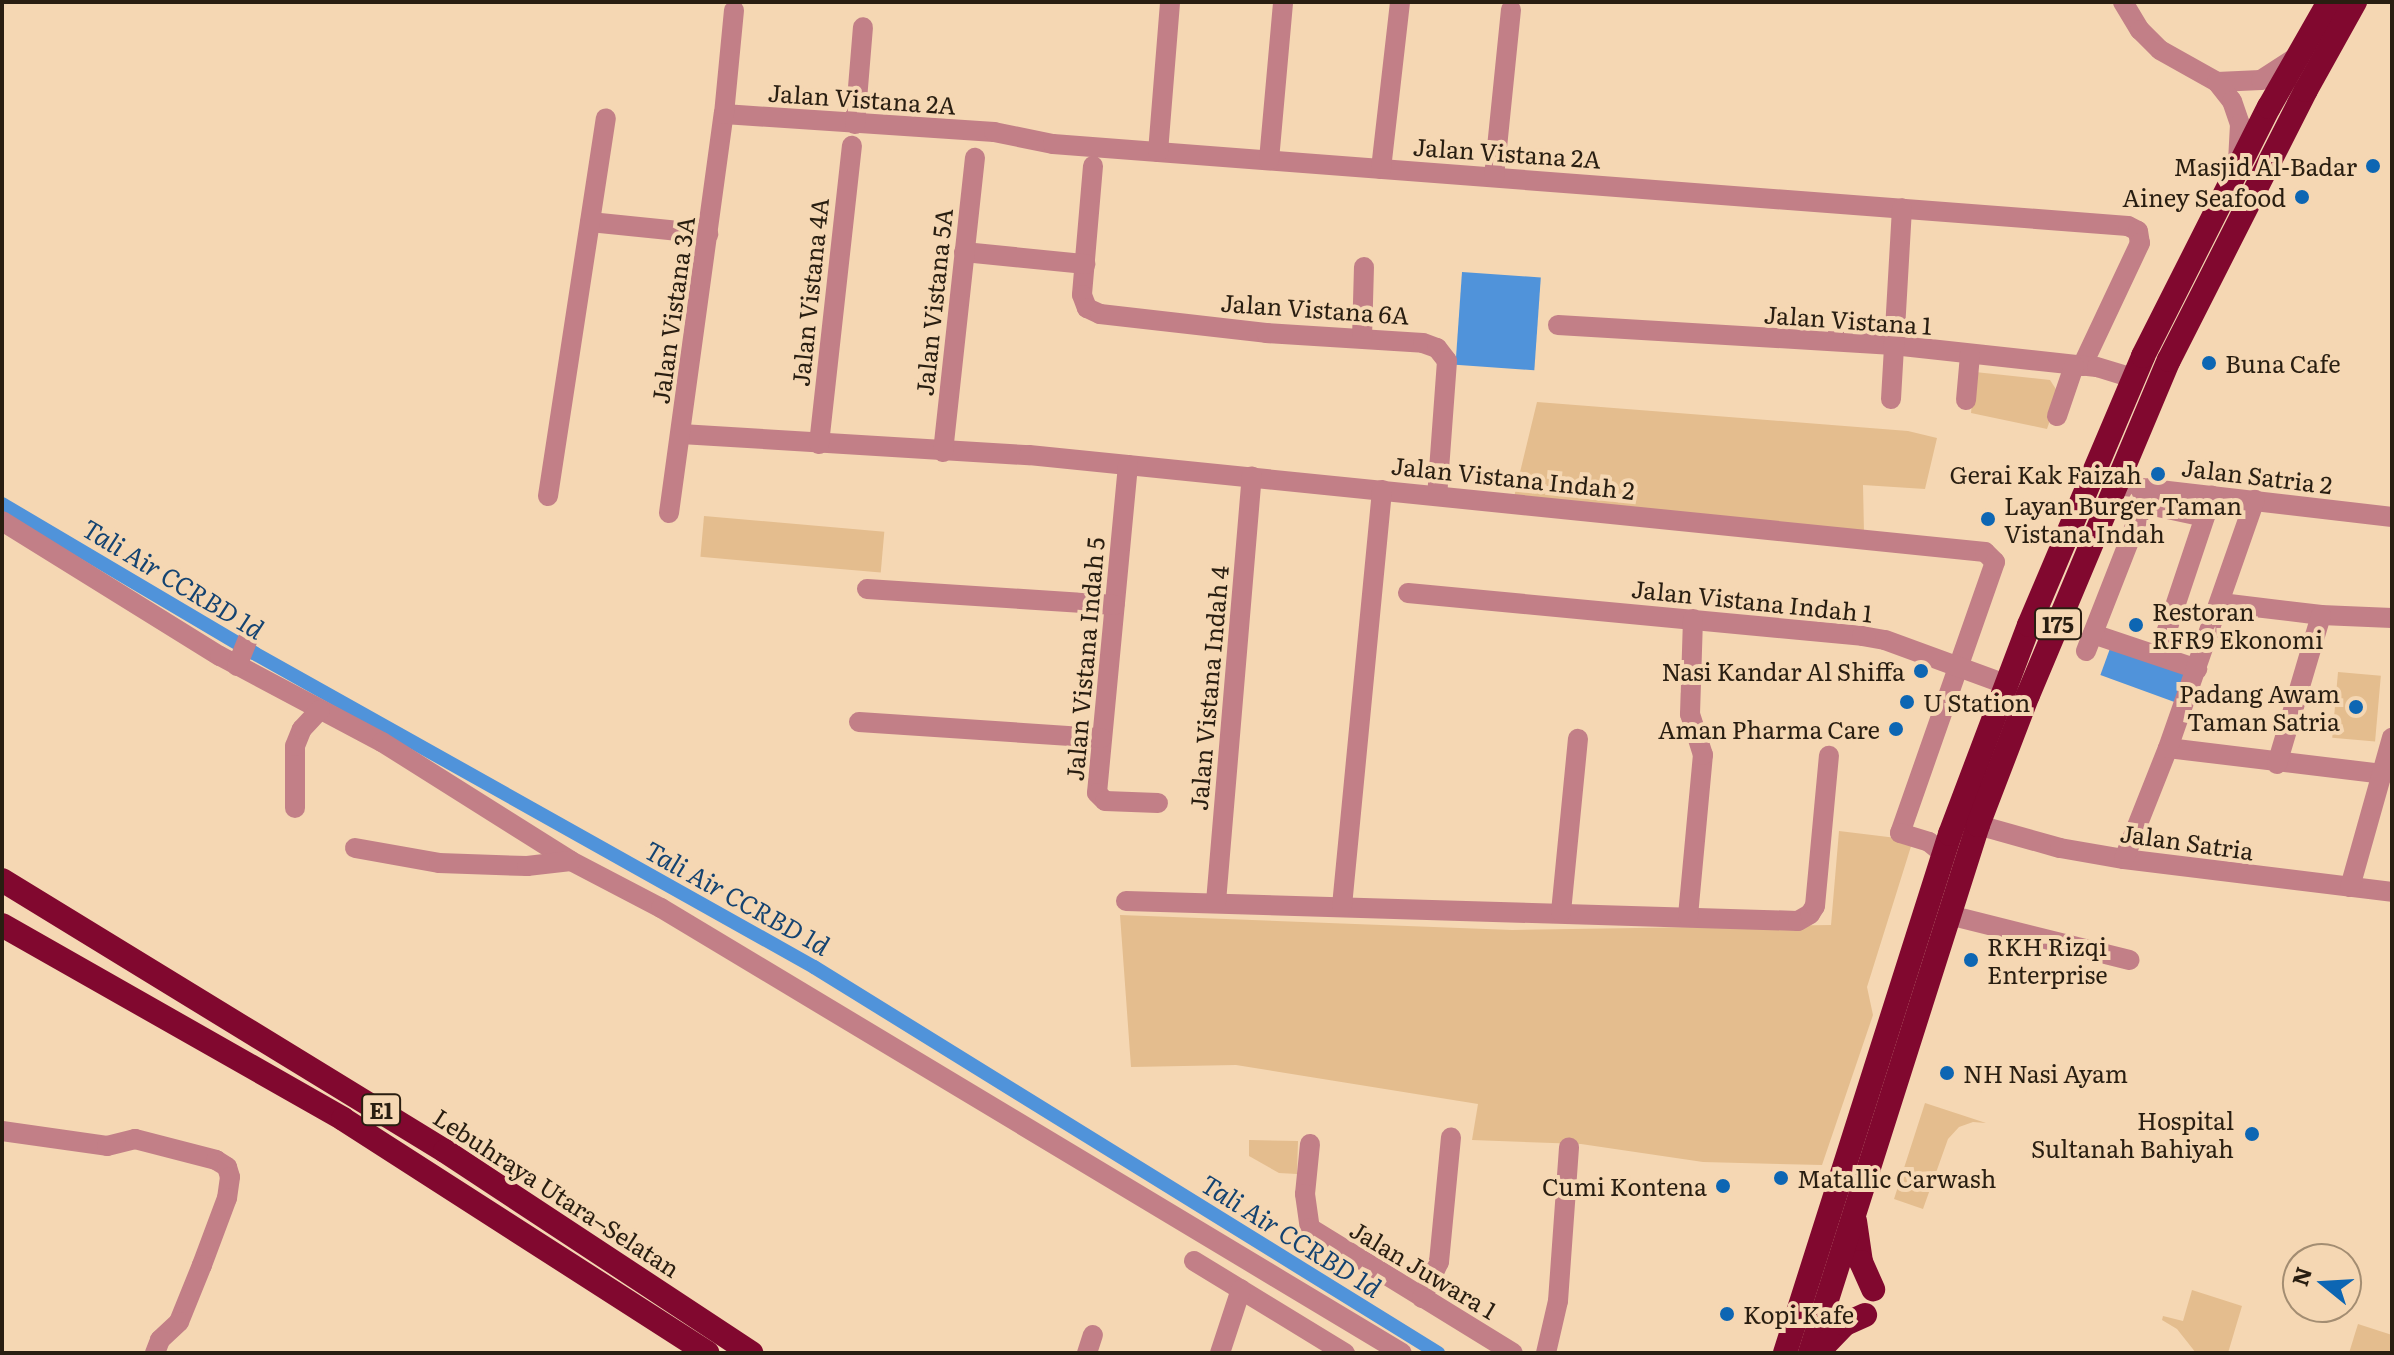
<!DOCTYPE html>
<meta charset="utf-8">
<style>
body{margin:0}
#map{position:relative;width:2394px;height:1355px;overflow:hidden;background:#f5d7b3;font-family:Literata,serif}
div>[style]{position:absolute}
.green>*{inset:0;background:#e4bd8e;transform-origin:0 0}
.water>*{inset:0;background:#5093da;transform-origin:0 0}
.canal>*{height:14px;margin:-7px;padding:0 7px;transform-origin:7px;border-radius:7px;background:#5093da}
.minor>*{height:20px;margin:-10px;padding:0 10px;transform-origin:10px;border-radius:10px;background:#c27f87}
.highway>*{height:24px;margin:-12px;padding:0 12px;transform-origin:12px;border-radius:12px;background:#81082f}
.dots>*{width:22px;height:22px;translate:-50% -50%;box-sizing:border-box;border:4px solid #f5d7b3;border-radius:50%}
span{translate:-50% -50%;white-space:nowrap;text-align:center;line-height:1.15;-webkit-text-stroke:8px #f5d7b3;paint-order:stroke}
.shield-label span{padding:2px 6px;background:#f5d7b3;border:2px solid;border-radius:6px;-webkit-text-stroke-width:0}
.shield-label{font-size:22px;color:#291e11;font-weight:700}
.street-label{font-size:24px;color:#291e11}
.poi-label{font-size:24px;color:#291e11}
.right{translate:-100% -50%;text-align:right}
.left{translate:0 -50%;text-align:left}
.water-label{font-size:26px;color:#144371;font-style:italic}
.frame{position:absolute;inset:0;border:4px solid #291e11;pointer-events:none}
.north{position:absolute;left:2282px;top:1243px;width:80px;height:80px;box-sizing:border-box;background:#f5d7b3;border:2px solid #a38d72;border-radius:50%;rotate:288deg;font-size:22px;font-weight:700;line-height:32px;text-align:center;color:#291e11}
.north::after{content:'';display:block;margin:auto;width:28px;height:36px;background:#0d66b3;clip-path:polygon(50% 0,100% 100%,50% 72%,0 100%)}
</style>
<div id="map">
<div class="green">
<div style="clip-path:polygon(1975px 372px,2050px 380px,2059px 394px,2047px 429px,1971px 413px)"></div>
<div style="clip-path:polygon(1537px 402px,1908px 431px,1937px 438px,1925px 489px,1863px 485px,1864px 532px,1514px 497px)"></div>
<div style="left:704px;top:516px;width:181px;height:41px;rotate:5deg"></div>
<div style="left:2338px;top:672px;width:43px;height:66px;rotate:5deg"></div>
<div style="clip-path:polygon(1839px 831px,1913px 840px,1867px 987px,1873px 1015px,1822px 1165px,1703px 1162px,1581px 1144px,1472px 1140px,1478px 1104px,1236px 1065px,1131px 1067px,1120px 915px,1512px 930px,1831px 925px)"></div>
<div style="clip-path:polygon(1925px 1103px,1986px 1123px,1973px 1122px,1959px 1127px,1948px 1139px,1923px 1209px,1894px 1199px)"></div>
<div style="clip-path:polygon(1249px 1140px,1298px 1141px,1297px 1174px,1279px 1173px,1249px 1156px)"></div>
<div style="clip-path:polygon(2192px 1290px,2242px 1306px,2228px 1353px,2196px 1353px,2177px 1329px,2162px 1320px,2163px 1316px,2183px 1321px)"></div>
<div style="clip-path:polygon(2358px 1324px,2392px 1335px,2392px 1353px,2349px 1353px)"></div>
</div>
<div class="water">
<div style="left:1462px;top:272px;width:79px;height:93px;rotate:4deg"></div>
<div style="left:2112px;top:643px;width:81px;height:34px;rotate:20deg"></div>
</div>
<div class="canal">
<div style="left:2px;top:504px;width:293px;rotate:30.6deg"></div>
<div style="left:254px;top:653px;width:642px;rotate:29.28deg"></div>
<div style="left:814px;top:967px;width:734px;rotate:31.74deg"></div>
</div>
<div class="minor">
<div style="left:2123px;top:2px;width:33px;rotate:59deg"></div>
<div style="left:2140px;top:30px;width:28px;rotate:45deg"></div>
<div style="left:2160px;top:50px;width:65px;rotate:29.3deg"></div>
<div style="left:2217px;top:82px;width:44px;rotate:-2.6deg"></div>
<div style="left:2261px;top:80px;width:40px;rotate:-32.9deg"></div>
<div style="left:2217px;top:82px;width:24px;rotate:52deg"></div>
<div style="left:2232px;top:101px;width:24px;rotate:71deg"></div>
<div style="left:2240px;top:124px;width:35px;rotate:93deg"></div>
<div style="left:724px;top:114px;width:271px;rotate:3.8deg"></div>
<div style="left:994px;top:132px;width:60px;rotate:11.5deg"></div>
<div style="left:1053px;top:144px;width:1078px;rotate:4.36deg"></div>
<div style="left:2128px;top:226px;width:11px;rotate:27deg"></div>
<div style="left:2138px;top:231px;width:12px;rotate:81deg"></div>
<div style="left:2140px;top:243px;width:136px;rotate:115.2deg"></div>
<div style="left:855px;top:124px;width:97px;rotate:-85.3deg"></div>
<div style="left:1158px;top:152px;width:150px;rotate:-85.4deg"></div>
<div style="left:1269px;top:160px;width:159px;rotate:-84.9deg"></div>
<div style="left:1093px;top:166px;width:129px;rotate:94.9deg"></div>
<div style="left:1082px;top:295px;width:14px;rotate:69deg"></div>
<div style="left:1087px;top:308px;width:14px;rotate:25deg"></div>
<div style="left:1100px;top:314px;width:167px;rotate:6.5deg"></div>
<div style="left:1266px;top:333px;width:157px;rotate:3.6deg"></div>
<div style="left:1423px;top:343px;width:15px;rotate:20deg"></div>
<div style="left:1437px;top:348px;width:16px;rotate:52deg"></div>
<div style="left:1447px;top:361px;width:135px;rotate:94.2deg"></div>
<div style="left:1381px;top:169px;width:168px;rotate:-83.5deg"></div>
<div style="left:1494px;top:177px;width:168px;rotate:-84.2deg"></div>
<div style="left:590px;top:222px;width:119px;rotate:5.8deg"></div>
<div style="left:964px;top:252px;width:122px;rotate:5.7deg"></div>
<div style="left:1558px;top:325px;width:336px;rotate:3.4deg"></div>
<div style="left:1893px;top:345px;width:205px;rotate:6.2deg"></div>
<div style="left:2097px;top:367px;width:38px;rotate:17deg"></div>
<div style="left:1362px;top:338px;width:71px;rotate:-88.4deg"></div>
<div style="left:1891px;top:399px;width:191px;rotate:-86.7deg"></div>
<div style="left:1966px;top:400px;width:45px;rotate:-84.9deg"></div>
<div style="left:2057px;top:416px;width:53px;rotate:-71.2deg"></div>
<div style="left:681px;top:434px;width:349px;rotate:3.5deg"></div>
<div style="left:1029px;top:455px;width:961px;rotate:5.79deg"></div>
<div style="left:1985px;top:552px;width:14px;rotate:45deg"></div>
<div style="left:1995px;top:562px;width:287px;rotate:109.3deg"></div>
<div style="left:1900px;top:833px;width:30px;rotate:17deg"></div>
<div style="left:1929px;top:842px;width:19px;rotate:39deg"></div>
<div style="left:819px;top:444px;width:300px;rotate:-83.7deg"></div>
<div style="left:943px;top:452px;width:296px;rotate:-83.8deg"></div>
<div style="left:1128px;top:465px;width:329px;rotate:95.4deg"></div>
<div style="left:1097px;top:793px;width:11px;rotate:45deg"></div>
<div style="left:1105px;top:801px;width:53px;rotate:2.2deg"></div>
<div style="left:2116px;top:485px;width:278px;rotate:6.6deg"></div>
<div style="left:548px;top:496px;width:382px;rotate:-81.3deg"></div>
<div style="left:2144px;top:504px;width:62px;rotate:12deg"></div>
<div style="left:669px;top:513px;width:403px;rotate:-82.2deg"></div>
<div style="left:724px;top:114px;width:104px;rotate:-84.5deg"></div>
<div style="left:2px;top:521px;width:256px;rotate:31.8deg"></div>
<div style="left:220px;top:656px;width:183px;rotate:28deg"></div>
<div style="left:382px;top:742px;width:223px;rotate:32.2deg"></div>
<div style="left:571px;top:861px;width:102px;rotate:27.6deg"></div>
<div style="left:661px;top:908px;width:864px;rotate:30.99deg"></div>
<div style="left:867px;top:589px;width:248px;rotate:3.7deg"></div>
<div style="left:1408px;top:593px;width:456px;rotate:5.4deg"></div>
<div style="left:1862px;top:636px;width:23px;rotate:10deg"></div>
<div style="left:1885px;top:640px;width:128px;rotate:20.1deg"></div>
<div style="left:2221px;top:603px;width:101px;rotate:6.8deg"></div>
<div style="left:2321px;top:615px;width:71px;rotate:2.4deg"></div>
<div style="left:2093px;top:634px;width:110px;rotate:18.6deg"></div>
<div style="left:2086px;top:651px;width:175px;rotate:-68.6deg"></div>
<div style="left:2159px;top:654px;width:167px;rotate:-71.5deg"></div>
<div style="left:237px;top:666px;width:35px;rotate:-68deg"></div>
<div style="left:859px;top:722px;width:243px;rotate:3.8deg"></div>
<div style="left:2168px;top:748px;width:218px;rotate:6.9deg"></div>
<div style="left:2277px;top:764px;width:155px;rotate:-73.5deg"></div>
<div style="left:295px;top:808px;width:62px;rotate:-90deg"></div>
<div style="left:295px;top:746px;width:18px;rotate:-68deg"></div>
<div style="left:302px;top:729px;width:26px;rotate:-47deg"></div>
<div style="left:1978px;top:825px;width:85px;rotate:15.7deg"></div>
<div style="left:2060px;top:848px;width:65px;rotate:9.8deg"></div>
<div style="left:2124px;top:859px;width:270px;rotate:7deg"></div>
<div style="left:355px;top:848px;width:85px;rotate:10.1deg"></div>
<div style="left:439px;top:863px;width:88px;rotate:2deg"></div>
<div style="left:527px;top:866px;width:44px;rotate:-6.5deg"></div>
<div style="left:2124px;top:859px;width:119px;rotate:-68.4deg"></div>
<div style="left:2168px;top:748px;width:263px;rotate:-70.7deg"></div>
<div style="left:2350px;top:887px;width:155px;rotate:-74.3deg"></div>
<div style="left:1126px;top:901px;width:672px;rotate:1.7deg"></div>
<div style="left:1798px;top:921px;width:14px;rotate:-30deg"></div>
<div style="left:1810px;top:914px;width:9px;rotate:-58deg"></div>
<div style="left:1815px;top:906px;width:151px;rotate:-84.7deg"></div>
<div style="left:1216px;top:902px;width:427px;rotate:-85.2deg"></div>
<div style="left:1342px;top:906px;width:418px;rotate:-84.5deg"></div>
<div style="left:1561px;top:912px;width:174px;rotate:-84.4deg"></div>
<div style="left:1949px;top:915px;width:186px;rotate:14deg"></div>
<div style="left:1688px;top:916px;width:162px;rotate:-84.7deg"></div>
<div style="left:1703px;top:755px;width:43px;rotate:-107.6deg"></div>
<div style="left:1690px;top:714px;width:95px;rotate:-88.2deg"></div>
<div style="left:2px;top:1131px;width:106px;rotate:8.1deg"></div>
<div style="left:107px;top:1146px;width:29px;rotate:-14deg"></div>
<div style="left:135px;top:1139px;width:84px;rotate:14.5deg"></div>
<div style="left:216px;top:1160px;width:13px;rotate:32deg"></div>
<div style="left:227px;top:1167px;width:10px;rotate:73deg"></div>
<div style="left:230px;top:1177px;width:21px;rotate:98deg"></div>
<div style="left:227px;top:1198px;width:72px;rotate:110.5deg"></div>
<div style="left:202px;top:1265px;width:61px;rotate:112deg"></div>
<div style="left:179px;top:1322px;width:26px;rotate:137deg"></div>
<div style="left:160px;top:1340px;width:14px;rotate:111deg"></div>
<div style="left:1310px;top:1144px;width:50px;rotate:95.7deg"></div>
<div style="left:1305px;top:1194px;width:34px;rotate:82deg"></div>
<div style="left:1310px;top:1228px;width:238px;rotate:31.6deg"></div>
<div style="left:1194px;top:1261px;width:177px;rotate:31.4deg"></div>
<div style="left:1422px;top:1298px;width:40px;rotate:-65deg"></div>
<div style="left:1439px;top:1262px;width:125px;rotate:-84.5deg"></div>
<div style="left:1087px;top:1353px;width:19px;rotate:-72deg"></div>
<div style="left:1220px;top:1353px;width:67px;rotate:-71.8deg"></div>
<div style="left:1546px;top:1353px;width:53px;rotate:-77deg"></div>
<div style="left:1558px;top:1301px;width:154px;rotate:-85.9deg"></div>
</div>
<div class="highway">
<div style="left:2px;top:880px;width:519px;rotate:31.46deg"></div>
<div style="left:445px;top:1151px;width:367px;rotate:33.4deg"></div>
<div style="left:2px;top:925px;width:392px;rotate:29.6deg"></div>
<div style="left:343px;top:1119px;width:433px;rotate:32.7deg"></div>
<div style="left:1855px;top:1221px;width:41px;rotate:81.7deg"></div>
<div style="left:1861px;top:1262px;width:30px;rotate:66deg"></div>
<div style="left:1785px;top:1353px;width:545px;rotate:-72.36deg"></div>
<div style="left:1950px;top:834px;width:223px;rotate:-69.3deg"></div>
<div style="left:2029px;top:625px;width:292px;rotate:-67deg"></div>
<div style="left:2143px;top:356px;width:279px;rotate:-63.2deg"></div>
<div style="left:2269px;top:107px;width:121px;rotate:-60.3deg"></div>
<div style="left:1810px;top:1353px;width:554px;rotate:-72.35deg"></div>
<div style="left:1978px;top:825px;width:139px;rotate:-69deg"></div>
<div style="left:2028px;top:695px;width:363px;rotate:-67.2deg"></div>
<div style="left:2169px;top:360px;width:303px;rotate:-63.1deg"></div>
<div style="left:2306px;top:90px;width:101px;rotate:-60.9deg"></div>
<div style="left:1817px;top:1353px;width:40px;rotate:-46deg"></div>
<div style="left:1845px;top:1324px;width:22px;rotate:-24deg"></div>
</div>
<div class="dots">
<div style="left:2373px;top:166px;background:#0d66b3"></div>
<div style="left:2302px;top:197px;background:#0d66b3"></div>
<div style="left:2209px;top:363px;background:#0d66b3"></div>
<div style="left:2158px;top:474px;background:#0d66b3"></div>
<div style="left:1988px;top:519px;background:#0d66b3"></div>
<div style="left:2136px;top:625px;background:#0d66b3"></div>
<div style="left:1921px;top:671px;background:#0d66b3"></div>
<div style="left:1907px;top:702px;background:#0d66b3"></div>
<div style="left:2356px;top:707px;background:#0d66b3"></div>
<div style="left:1896px;top:729px;background:#0d66b3"></div>
<div style="left:1971px;top:960px;background:#0d66b3"></div>
<div style="left:1947px;top:1073px;background:#0d66b3"></div>
<div style="left:2252px;top:1134px;background:#0d66b3"></div>
<div style="left:1781px;top:1178px;background:#0d66b3"></div>
<div style="left:1723px;top:1186px;background:#0d66b3"></div>
<div style="left:1727px;top:1314px;background:#0d66b3"></div>
</div>
<div class="shield-label">
<span style="left:2058px;top:624px">175</span>
<span style="left:381px;top:1110px">E1</span>
</div>
<div class="street-label">
<span style="left:862px;top:98px;rotate:4deg">Jalan Vistana 2A</span>
<span style="left:1507px;top:152px;rotate:4deg">Jalan Vistana 2A</span>
<span style="left:809px;top:292px;rotate:-84deg">Jalan Vistana 4A</span>
<span style="left:933px;top:302px;rotate:-84deg">Jalan Vistana 5A</span>
<span style="left:1315px;top:308px;rotate:4deg">Jalan Vistana 6A</span>
<span style="left:672px;top:310px;rotate:-82deg">Jalan Vistana 3A</span>
<span style="left:1848px;top:319px;rotate:4deg">Jalan Vistana 1</span>
<span style="left:2257px;top:475px;rotate:7deg">Jalan Satria 2</span>
<span style="left:1513px;top:477px;rotate:6deg">Jalan Vistana Indah 2</span>
<span style="left:1752px;top:600px;rotate:6deg">Jalan Vistana Indah 1</span>
<span style="left:1084px;top:659px;rotate:-85deg">Jalan Vistana Indah 5</span>
<span style="left:1208px;top:688px;rotate:-85deg">Jalan Vistana Indah 4</span>
<span style="left:2187px;top:841px;rotate:8deg">Jalan Satria</span>
<span style="left:557px;top:1192px;rotate:33deg">Lebuhraya Utara–Selatan</span>
<span style="left:1424px;top:1269px;rotate:31deg">Jalan Juwara 1</span>
</div>
<div class="poi-label">
<span class="right" style="left:2357px;top:166px">Masjid Al-Badar</span>
<span class="right" style="left:2286px;top:197px">Ainey Seafood</span>
<span class="left" style="left:2225px;top:363px">Buna Cafe</span>
<span class="right" style="left:2142px;top:474px">Gerai Kak Faizah</span>
<span class="left" style="left:2004px;top:519px">Layan Burger Taman<br>Vistana Indah</span>
<span class="left" style="left:2152px;top:625px">Restoran<br>RFR9 Ekonomi</span>
<span class="right" style="left:1905px;top:671px">Nasi Kandar Al Shiffa</span>
<span class="right" style="left:2340px;top:707px">Padang Awam<br>Taman Satria</span>
<span class="left" style="left:1923px;top:702px">U Station</span>
<span class="right" style="left:1880px;top:729px">Aman Pharma Care</span>
<span class="left" style="left:1987px;top:960px">RKH Rizqi<br>Enterprise</span>
<span class="left" style="left:1963px;top:1073px">NH Nasi Ayam</span>
<span class="right" style="left:2234px;top:1134px">Hospital<br>Sultanah Bahiyah</span>
<span class="left" style="left:1797px;top:1178px">Matallic Carwash</span>
<span class="right" style="left:1707px;top:1186px">Cumi Kontena</span>
<span class="left" style="left:1743px;top:1314px">Kopi Kafe</span>
</div>
<div class="water-label">
<span style="left:174px;top:578px;rotate:31deg">Tali Air CCRBD 1d</span>
<span style="left:738px;top:897px;rotate:29deg">Tali Air CCRBD 1d</span>
<span style="left:1292px;top:1235px;rotate:32deg">Tali Air CCRBD 1d</span>
</div>
<div class="frame"></div>
<div class="north">N</div>
</div>
